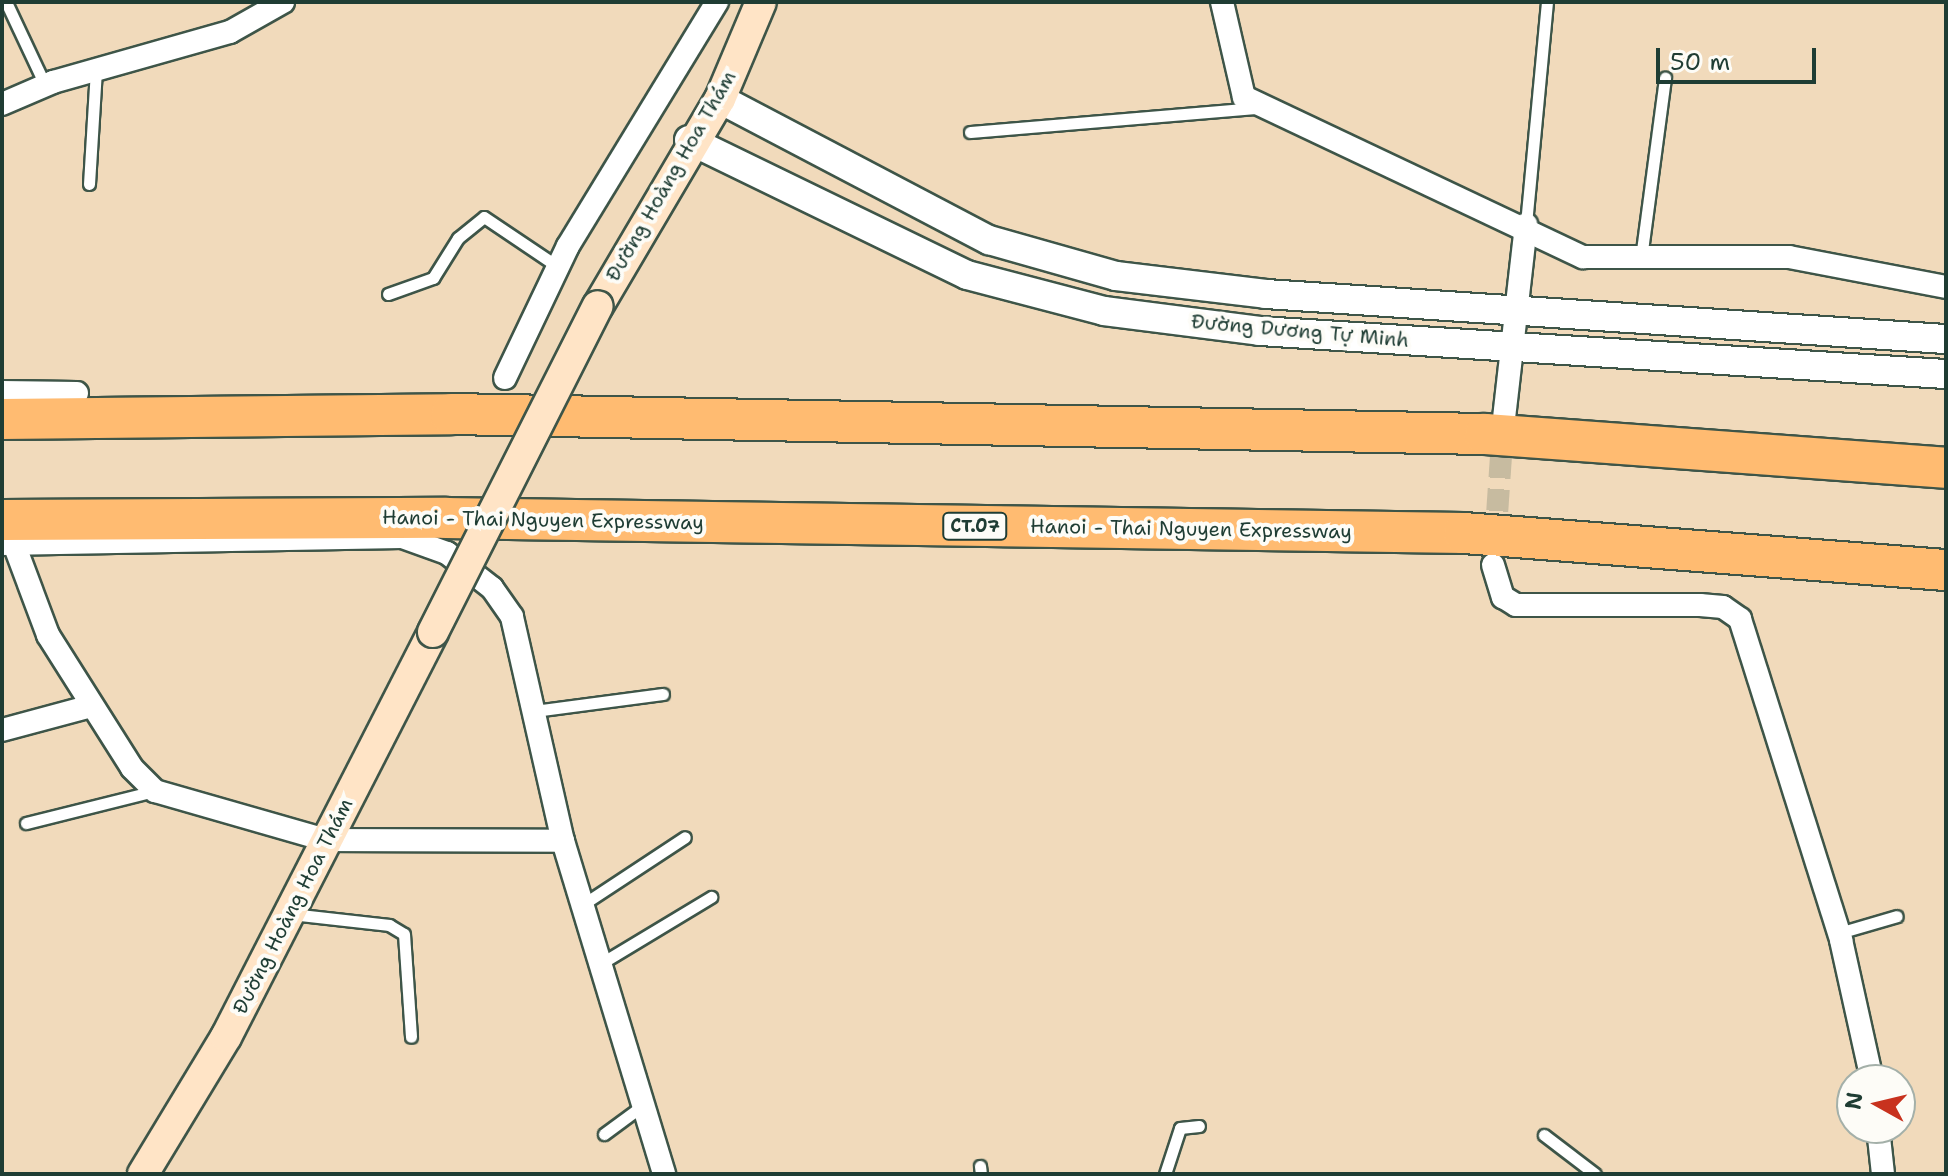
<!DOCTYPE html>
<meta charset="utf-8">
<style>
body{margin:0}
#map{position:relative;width:1948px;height:1176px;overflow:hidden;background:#f1dabb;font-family:"Shantell Sans",sans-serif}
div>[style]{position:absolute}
.minor-tunnel>*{height:22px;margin-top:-11px;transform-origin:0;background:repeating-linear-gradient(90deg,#c7bba0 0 22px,transparent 0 33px)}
.roads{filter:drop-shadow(2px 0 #3e5548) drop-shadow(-2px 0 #3e5548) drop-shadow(0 2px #3e5548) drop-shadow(0 -2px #3e5548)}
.service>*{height:11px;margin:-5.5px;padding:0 5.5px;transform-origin:5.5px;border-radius:5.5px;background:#fff}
.minor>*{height:22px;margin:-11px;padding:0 11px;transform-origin:11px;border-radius:11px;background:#fff}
.tertiary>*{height:28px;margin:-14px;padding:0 14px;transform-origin:14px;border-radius:14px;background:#fff}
.secondary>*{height:30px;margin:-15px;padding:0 15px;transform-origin:15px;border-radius:15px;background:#ffe4c6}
.motorway>*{height:40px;margin:-20px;padding:0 20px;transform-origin:20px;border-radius:20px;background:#ffbb71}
.bridges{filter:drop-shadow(2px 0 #3e5548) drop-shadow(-2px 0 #3e5548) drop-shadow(0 2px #3e5548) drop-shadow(0 -2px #3e5548)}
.secondary-bridge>*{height:30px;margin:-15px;padding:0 15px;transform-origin:15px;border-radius:15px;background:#ffe4c6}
span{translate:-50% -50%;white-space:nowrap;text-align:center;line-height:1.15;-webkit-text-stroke:8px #fdfcf7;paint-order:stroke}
.shield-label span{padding:2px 6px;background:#fdfcf7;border:2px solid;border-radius:6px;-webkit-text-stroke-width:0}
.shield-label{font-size:18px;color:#1f3d34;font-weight:700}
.street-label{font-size:20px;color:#1f3d34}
.frame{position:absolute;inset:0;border:4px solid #1f3d34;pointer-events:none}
.north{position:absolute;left:1836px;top:1064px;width:80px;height:80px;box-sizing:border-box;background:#fdfcf7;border:2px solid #a4b0a9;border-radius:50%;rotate:278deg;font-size:22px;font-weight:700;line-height:32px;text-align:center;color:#1f3d34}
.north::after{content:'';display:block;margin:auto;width:28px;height:36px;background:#c8321e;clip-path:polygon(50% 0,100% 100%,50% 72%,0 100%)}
.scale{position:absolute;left:1656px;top:48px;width:160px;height:36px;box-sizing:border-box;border:4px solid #1f3d34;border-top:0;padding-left:10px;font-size:24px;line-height:28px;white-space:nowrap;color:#1f3d34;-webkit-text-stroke:6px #fdfcf7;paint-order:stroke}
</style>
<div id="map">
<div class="minor-tunnel">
<div style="left:1495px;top:544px;width:117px;rotate:-86.1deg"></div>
</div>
<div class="roads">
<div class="service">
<div style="left:6px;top:2px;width:92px;rotate:64.8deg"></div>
<div style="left:970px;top:132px;width:287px;rotate:-4.8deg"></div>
<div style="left:89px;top:184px;width:115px;rotate:-86.5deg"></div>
<div style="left:1526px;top:224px;width:223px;rotate:-84.6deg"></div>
<div style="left:1641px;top:258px;width:182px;rotate:-82.4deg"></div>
<div style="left:388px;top:294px;width:48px;rotate:-19.6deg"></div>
<div style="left:433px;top:278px;width:47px;rotate:-58deg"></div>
<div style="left:458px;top:238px;width:33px;rotate:-39deg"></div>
<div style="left:484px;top:217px;width:88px;rotate:33.9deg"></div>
<div style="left:534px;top:711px;width:130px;rotate:-7.5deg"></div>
<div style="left:26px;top:823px;width:132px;rotate:-14deg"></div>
<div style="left:582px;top:905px;width:123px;rotate:-33.4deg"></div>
<div style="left:291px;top:914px;width:99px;rotate:6.4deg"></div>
<div style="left:389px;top:925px;width:17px;rotate:31deg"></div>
<div style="left:404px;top:934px;width:103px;rotate:86.1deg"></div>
<div style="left:1839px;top:933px;width:60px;rotate:-16.3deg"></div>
<div style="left:600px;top:964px;width:130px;rotate:-31.1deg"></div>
<div style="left:604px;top:1134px;width:47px;rotate:-36.4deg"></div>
<div style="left:1544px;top:1135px;width:64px;rotate:37.4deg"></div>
<div style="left:980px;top:1166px;width:8px;rotate:83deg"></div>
<div style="left:1165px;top:1174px;width:48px;rotate:-71.9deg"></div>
<div style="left:1180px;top:1128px;width:19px;rotate:-6deg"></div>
</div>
<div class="minor">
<div style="left:1222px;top:2px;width:98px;rotate:77deg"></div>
<div style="left:1244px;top:97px;width:375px;rotate:25.3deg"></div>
<div style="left:1583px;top:257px;width:206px"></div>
<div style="left:1789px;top:257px;width:160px;rotate:10.8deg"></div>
<div style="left:2px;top:104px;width:56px;rotate:-23.3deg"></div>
<div style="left:53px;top:82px;width:184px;rotate:-15.8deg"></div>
<div style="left:230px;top:32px;width:61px;rotate:-29.5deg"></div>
<div style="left:505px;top:378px;width:146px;rotate:-64.5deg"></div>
<div style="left:568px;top:246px;width:286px;rotate:-58.6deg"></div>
<div style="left:2px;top:392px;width:75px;rotate:0.8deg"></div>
<div style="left:1503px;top:427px;width:204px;rotate:-83.5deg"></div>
<div style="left:2px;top:544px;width:400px;rotate:-1deg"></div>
<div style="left:402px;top:537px;width:48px;rotate:19.6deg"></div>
<div style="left:447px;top:553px;width:57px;rotate:37.9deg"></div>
<div style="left:492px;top:588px;width:35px;rotate:55deg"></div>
<div style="left:512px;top:617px;width:230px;rotate:77.2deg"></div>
<div style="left:563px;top:841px;width:348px;rotate:73.1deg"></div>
<div style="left:14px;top:544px;width:97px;rotate:69.5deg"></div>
<div style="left:48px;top:635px;width:157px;rotate:57.7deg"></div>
<div style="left:132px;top:768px;width:33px;rotate:45deg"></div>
<div style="left:155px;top:791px;width:178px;rotate:16deg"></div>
<div style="left:326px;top:840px;width:237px;rotate:0.2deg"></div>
<div style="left:1493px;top:565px;width:34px;rotate:73deg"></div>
<div style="left:1503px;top:597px;width:15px;rotate:32deg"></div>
<div style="left:1516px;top:605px;width:184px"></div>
<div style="left:1700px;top:605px;width:23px;rotate:5deg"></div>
<div style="left:1723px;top:607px;width:21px;rotate:35deg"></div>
<div style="left:1740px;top:619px;width:337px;rotate:72.5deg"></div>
<div style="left:1841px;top:940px;width:143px;rotate:77.5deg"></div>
<div style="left:2px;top:730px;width:92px;rotate:-15.1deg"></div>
<div style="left:1878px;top:1128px;width:46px;rotate:83.8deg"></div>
</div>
<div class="tertiary">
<div style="left:720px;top:99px;width:304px;rotate:27.7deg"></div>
<div style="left:989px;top:240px;width:132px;rotate:15.8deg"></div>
<div style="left:1116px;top:276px;width:151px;rotate:6.8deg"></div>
<div style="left:1266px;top:294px;width:681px;rotate:3.79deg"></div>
<div style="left:689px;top:140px;width:309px;rotate:25.9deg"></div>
<div style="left:967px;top:275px;width:142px;rotate:14.7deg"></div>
<div style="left:1104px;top:311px;width:157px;rotate:7.3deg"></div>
<div style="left:1260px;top:331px;width:687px;rotate:3.59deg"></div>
</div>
<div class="secondary">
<div style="left:598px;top:306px;width:240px;rotate:-59.5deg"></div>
<div style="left:720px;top:99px;width:105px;rotate:-67.1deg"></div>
<div style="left:143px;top:1174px;width:160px;rotate:-58.8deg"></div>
<div style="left:226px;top:1037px;width:455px;rotate:-62.9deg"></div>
</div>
<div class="motorway">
<div style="left:2px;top:419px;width:449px;rotate:-0.6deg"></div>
<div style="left:451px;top:414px;width:1034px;rotate:1.11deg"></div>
<div style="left:1485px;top:434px;width:462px;rotate:4.2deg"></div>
<div style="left:2px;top:520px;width:444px;rotate:-0.3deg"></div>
<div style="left:446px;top:518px;width:1018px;rotate:0.84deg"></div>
<div style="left:1464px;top:533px;width:483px;rotate:4.4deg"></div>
</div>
</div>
<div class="bridges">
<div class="secondary-bridge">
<div style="left:433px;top:632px;width:365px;rotate:-63.2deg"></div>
</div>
</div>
<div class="shield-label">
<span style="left:975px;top:526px">CT.07</span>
</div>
<div class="street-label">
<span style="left:671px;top:176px;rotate:-60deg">Đường Hoàng Hoa Thám</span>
<span style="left:1300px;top:331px;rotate:5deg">Đường Dương Tự Minh</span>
<span style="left:543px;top:520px;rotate:1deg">Hanoi - Thai Nguyen Expressway</span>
<span style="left:1191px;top:529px;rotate:1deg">Hanoi - Thai Nguyen Expressway</span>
<span style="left:293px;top:906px;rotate:-63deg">Đường Hoàng Hoa Thám</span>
</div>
<div class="frame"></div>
<div class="north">N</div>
<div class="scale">50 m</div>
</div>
